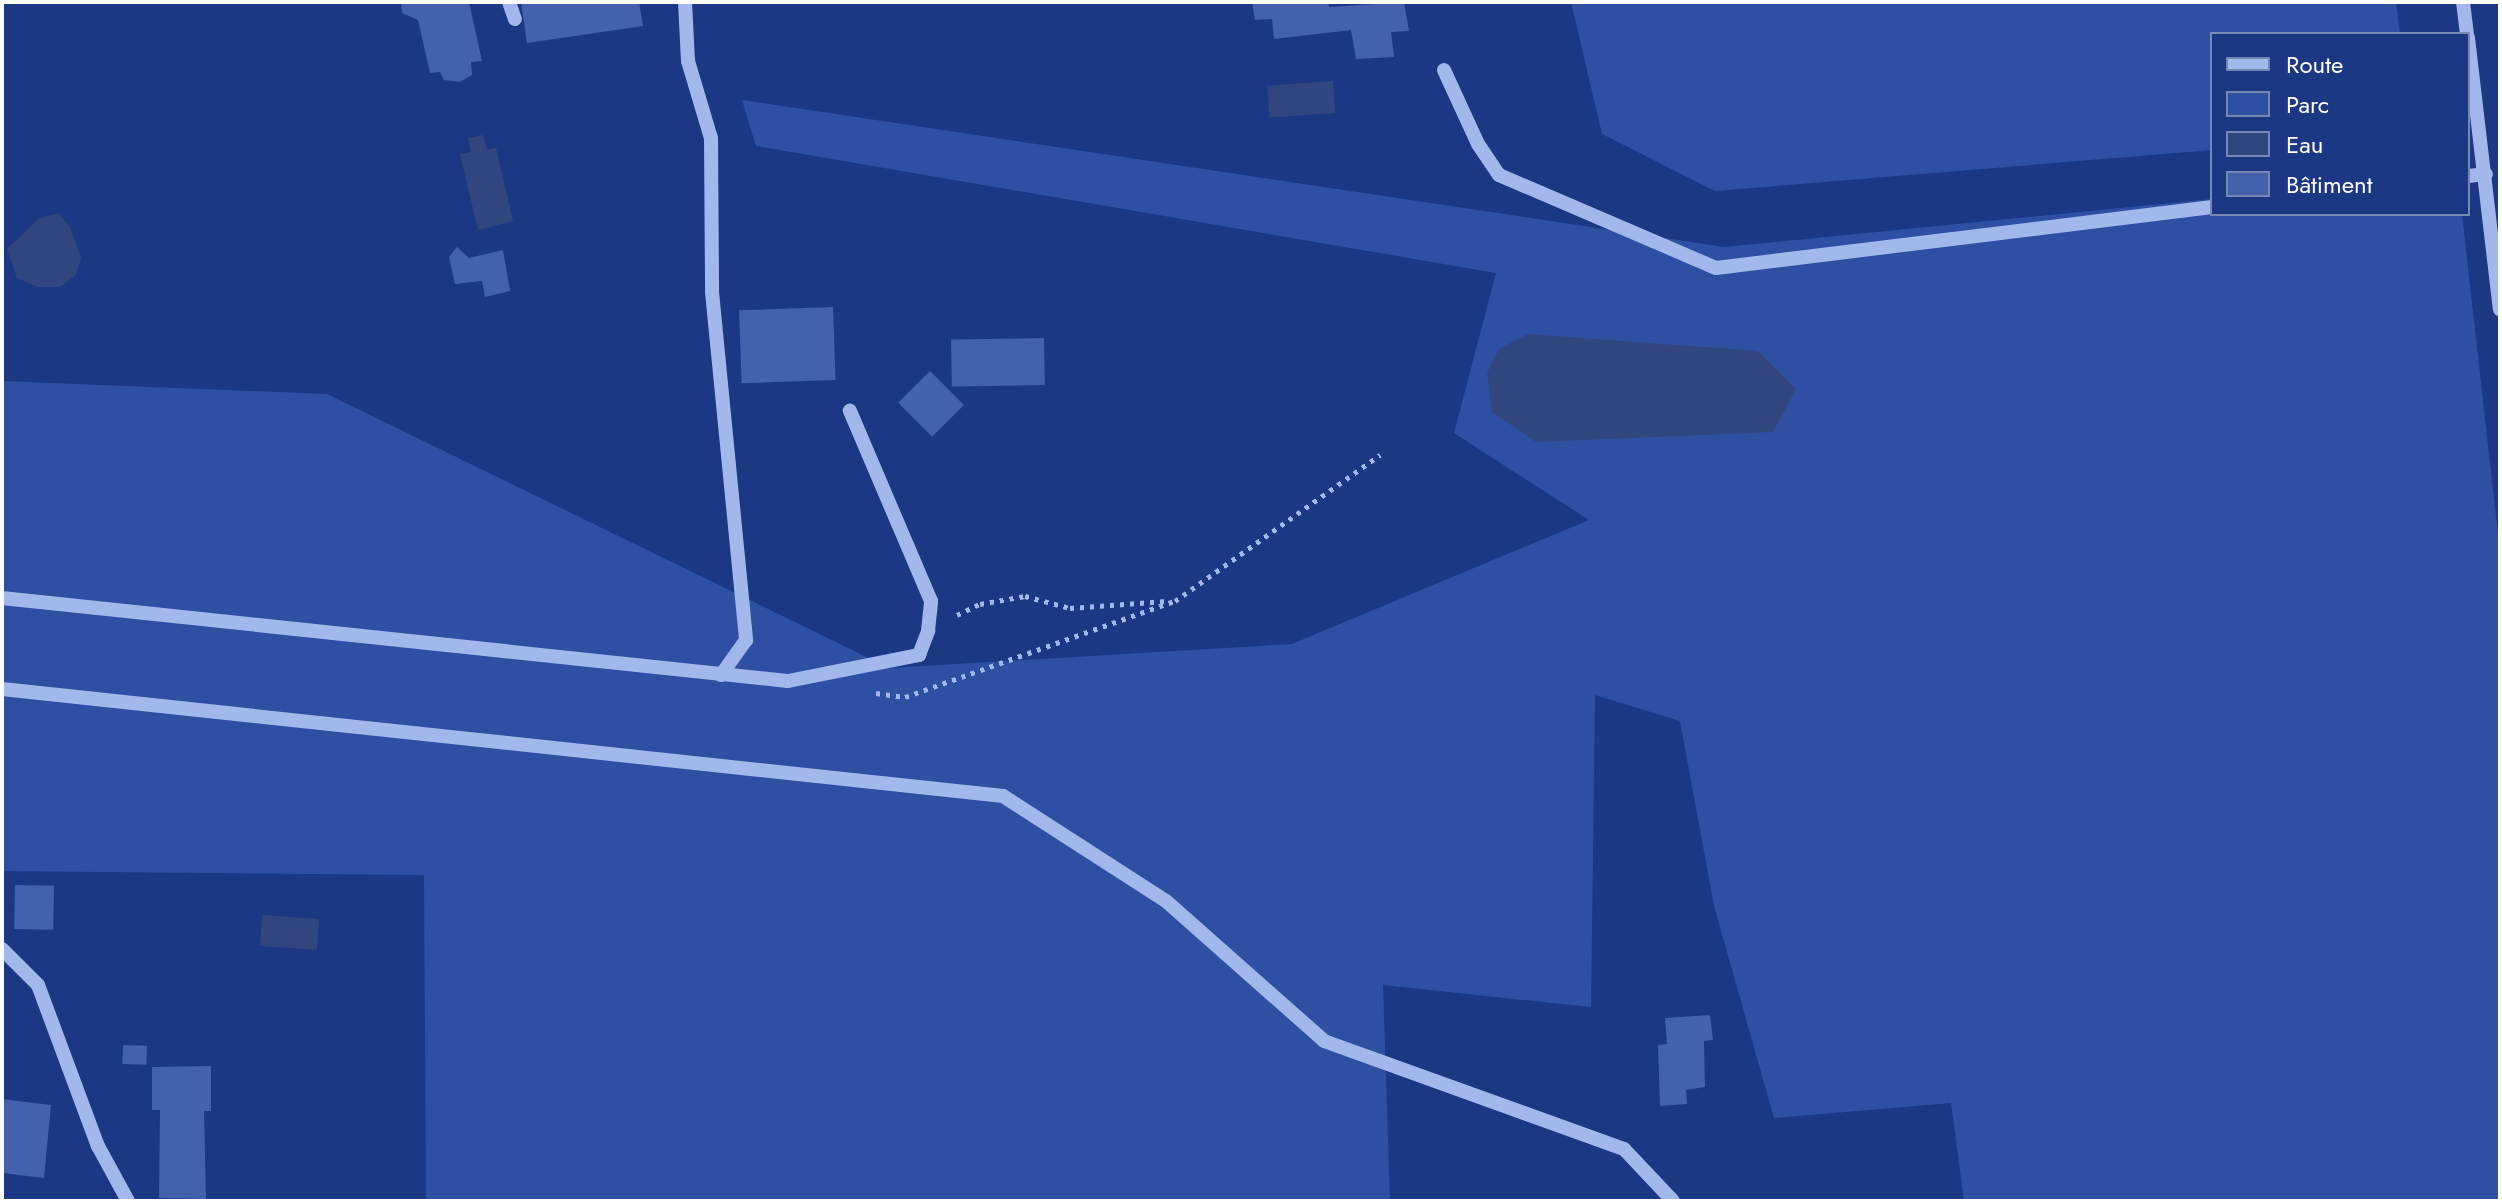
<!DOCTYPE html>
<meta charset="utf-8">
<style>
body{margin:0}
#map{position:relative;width:2502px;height:1203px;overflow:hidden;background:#1c3884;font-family:Jost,sans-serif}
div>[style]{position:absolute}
.green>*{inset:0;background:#2f50a2}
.water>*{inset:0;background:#31467f;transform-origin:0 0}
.building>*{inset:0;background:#4461ad;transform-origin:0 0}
.path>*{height:5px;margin-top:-2.5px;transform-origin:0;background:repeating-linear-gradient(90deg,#a2b7eb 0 4px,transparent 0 10px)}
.minor>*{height:14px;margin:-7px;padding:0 7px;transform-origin:7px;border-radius:7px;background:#a2b7eb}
span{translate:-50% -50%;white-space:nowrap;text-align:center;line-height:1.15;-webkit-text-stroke:6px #1c3884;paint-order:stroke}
.frame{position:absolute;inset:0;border:4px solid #fff;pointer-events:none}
.legend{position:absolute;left:2210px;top:32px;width:260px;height:184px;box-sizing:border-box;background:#1c3884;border:2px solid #7788b5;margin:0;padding:10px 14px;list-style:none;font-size:24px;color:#fff}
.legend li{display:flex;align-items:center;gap:16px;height:40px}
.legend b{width:40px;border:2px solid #7788b5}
</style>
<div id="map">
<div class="green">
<div style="clip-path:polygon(1571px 2px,2396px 2px,2400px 34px,2212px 34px,2212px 150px,1715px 191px,1602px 134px)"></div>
<div style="clip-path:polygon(742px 100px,1724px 247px,2212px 199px,2212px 214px,2462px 214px,2500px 552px,2500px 1201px,1964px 1201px,1951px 1103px,1774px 1118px,1714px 906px,1680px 721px,1595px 695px,1591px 1007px,1383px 985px,1390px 1201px,426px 1201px,424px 875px,2px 871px,2px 381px,327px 394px,889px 668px,1292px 644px,1589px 520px,1454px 433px,1496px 273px,756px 146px)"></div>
</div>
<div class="water">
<div style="left:1333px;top:81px;width:32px;height:66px;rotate:86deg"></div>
<div style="clip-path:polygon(483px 135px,487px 150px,496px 148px,513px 221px,478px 230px,460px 154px,471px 152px,468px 138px)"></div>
<div style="clip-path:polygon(59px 213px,70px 227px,81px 258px,76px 275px,60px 287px,37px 287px,17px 278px,7px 249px,38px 219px)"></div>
<div style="clip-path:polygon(1528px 334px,1758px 351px,1796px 389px,1773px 432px,1536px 442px,1492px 412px,1487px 373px,1499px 349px)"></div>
<div style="left:319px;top:919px;width:31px;height:57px;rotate:94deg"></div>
</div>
<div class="building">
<div style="clip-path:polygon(401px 2px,469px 2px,482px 61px,471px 62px,472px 75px,460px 82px,444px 80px,440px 72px,430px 73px,418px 20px,402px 13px)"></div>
<div style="clip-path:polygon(521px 2px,639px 2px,643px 26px,527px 43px)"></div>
<div style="clip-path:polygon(1252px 2px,1328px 2px,1329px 7px,1404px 2px,1409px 31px,1391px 32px,1394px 57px,1356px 59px,1351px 30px,1274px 39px,1272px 19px,1255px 20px)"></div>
<div style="clip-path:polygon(457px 247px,469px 258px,503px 250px,510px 291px,485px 297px,482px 281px,455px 284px,449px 257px)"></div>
<div style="left:833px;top:307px;width:73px;height:94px;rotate:88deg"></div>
<div style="left:1044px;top:338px;width:47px;height:93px;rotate:89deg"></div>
<div style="left:930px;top:371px;width:48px;height:45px;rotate:45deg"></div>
<div style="left:15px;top:885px;width:39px;height:44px;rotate:1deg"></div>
<div style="clip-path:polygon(1710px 1015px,1713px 1040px,1704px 1041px,1705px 1087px,1686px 1090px,1687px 1104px,1660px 1106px,1658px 1045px,1667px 1044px,1665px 1018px)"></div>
<div style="left:123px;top:1045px;width:24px;height:19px;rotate:2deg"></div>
<div style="clip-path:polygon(211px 1066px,211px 1111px,204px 1111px,206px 1199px,159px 1198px,160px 1110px,152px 1110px,152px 1067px)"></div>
<div style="clip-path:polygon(2px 1099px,51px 1105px,44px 1178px,2px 1173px)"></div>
</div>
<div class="path">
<div style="left:957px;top:615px;width:25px;rotate:-26deg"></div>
<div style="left:980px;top:604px;width:46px;rotate:-10.1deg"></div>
<div style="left:1025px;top:596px;width:47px;rotate:14.9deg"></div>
<div style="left:1070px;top:608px;width:96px;rotate:-4.2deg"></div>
<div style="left:876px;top:693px;width:29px;rotate:8deg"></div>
<div style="left:905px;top:697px;width:287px;rotate:-19.6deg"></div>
<div style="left:1175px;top:601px;width:252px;rotate:-35.5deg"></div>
</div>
<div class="minor">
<div style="left:509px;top:2px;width:18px;rotate:71deg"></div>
<div style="left:685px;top:2px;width:59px;rotate:87.1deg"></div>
<div style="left:688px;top:61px;width:80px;rotate:73.4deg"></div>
<div style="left:711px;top:138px;width:154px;rotate:89.6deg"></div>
<div style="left:712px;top:292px;width:350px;rotate:84.4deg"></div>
<div style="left:746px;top:640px;width:43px;rotate:125.5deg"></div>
<div style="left:2463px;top:2px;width:32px;rotate:83deg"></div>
<div style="left:2468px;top:38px;width:273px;rotate:83.3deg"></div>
<div style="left:1444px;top:70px;width:81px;rotate:65.3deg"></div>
<div style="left:1478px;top:144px;width:37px;rotate:56deg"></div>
<div style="left:1499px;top:175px;width:236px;rotate:23.2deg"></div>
<div style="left:1716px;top:268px;width:500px;rotate:-7deg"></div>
<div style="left:2468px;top:176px;width:18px;rotate:-6deg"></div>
<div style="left:2px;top:598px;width:790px;rotate:6.03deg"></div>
<div style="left:788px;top:681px;width:134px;rotate:-11.2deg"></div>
<div style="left:919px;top:655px;width:26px;rotate:-69deg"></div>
<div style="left:928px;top:631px;width:30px;rotate:-84deg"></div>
<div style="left:931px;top:601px;width:207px;rotate:-113.1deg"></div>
<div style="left:2px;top:689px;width:1007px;rotate:6.1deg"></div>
<div style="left:1003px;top:796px;width:194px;rotate:32.8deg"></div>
<div style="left:1166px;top:901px;width:211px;rotate:41.5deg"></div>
<div style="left:1324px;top:1041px;width:319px;rotate:19.8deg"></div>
<div style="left:1624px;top:1149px;width:71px;rotate:46.7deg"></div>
<div style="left:2px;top:949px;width:51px;rotate:45deg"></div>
<div style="left:38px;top:985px;width:172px;rotate:69.6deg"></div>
<div style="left:98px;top:1146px;width:63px;rotate:61.4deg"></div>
</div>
<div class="frame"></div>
<ul class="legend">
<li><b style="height:10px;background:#a2b7eb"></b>Route</li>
<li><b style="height:22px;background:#2f50a2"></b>Parc</li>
<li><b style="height:22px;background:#31467f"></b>Eau</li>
<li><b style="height:22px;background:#4461ad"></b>Bâtiment</li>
</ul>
</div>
